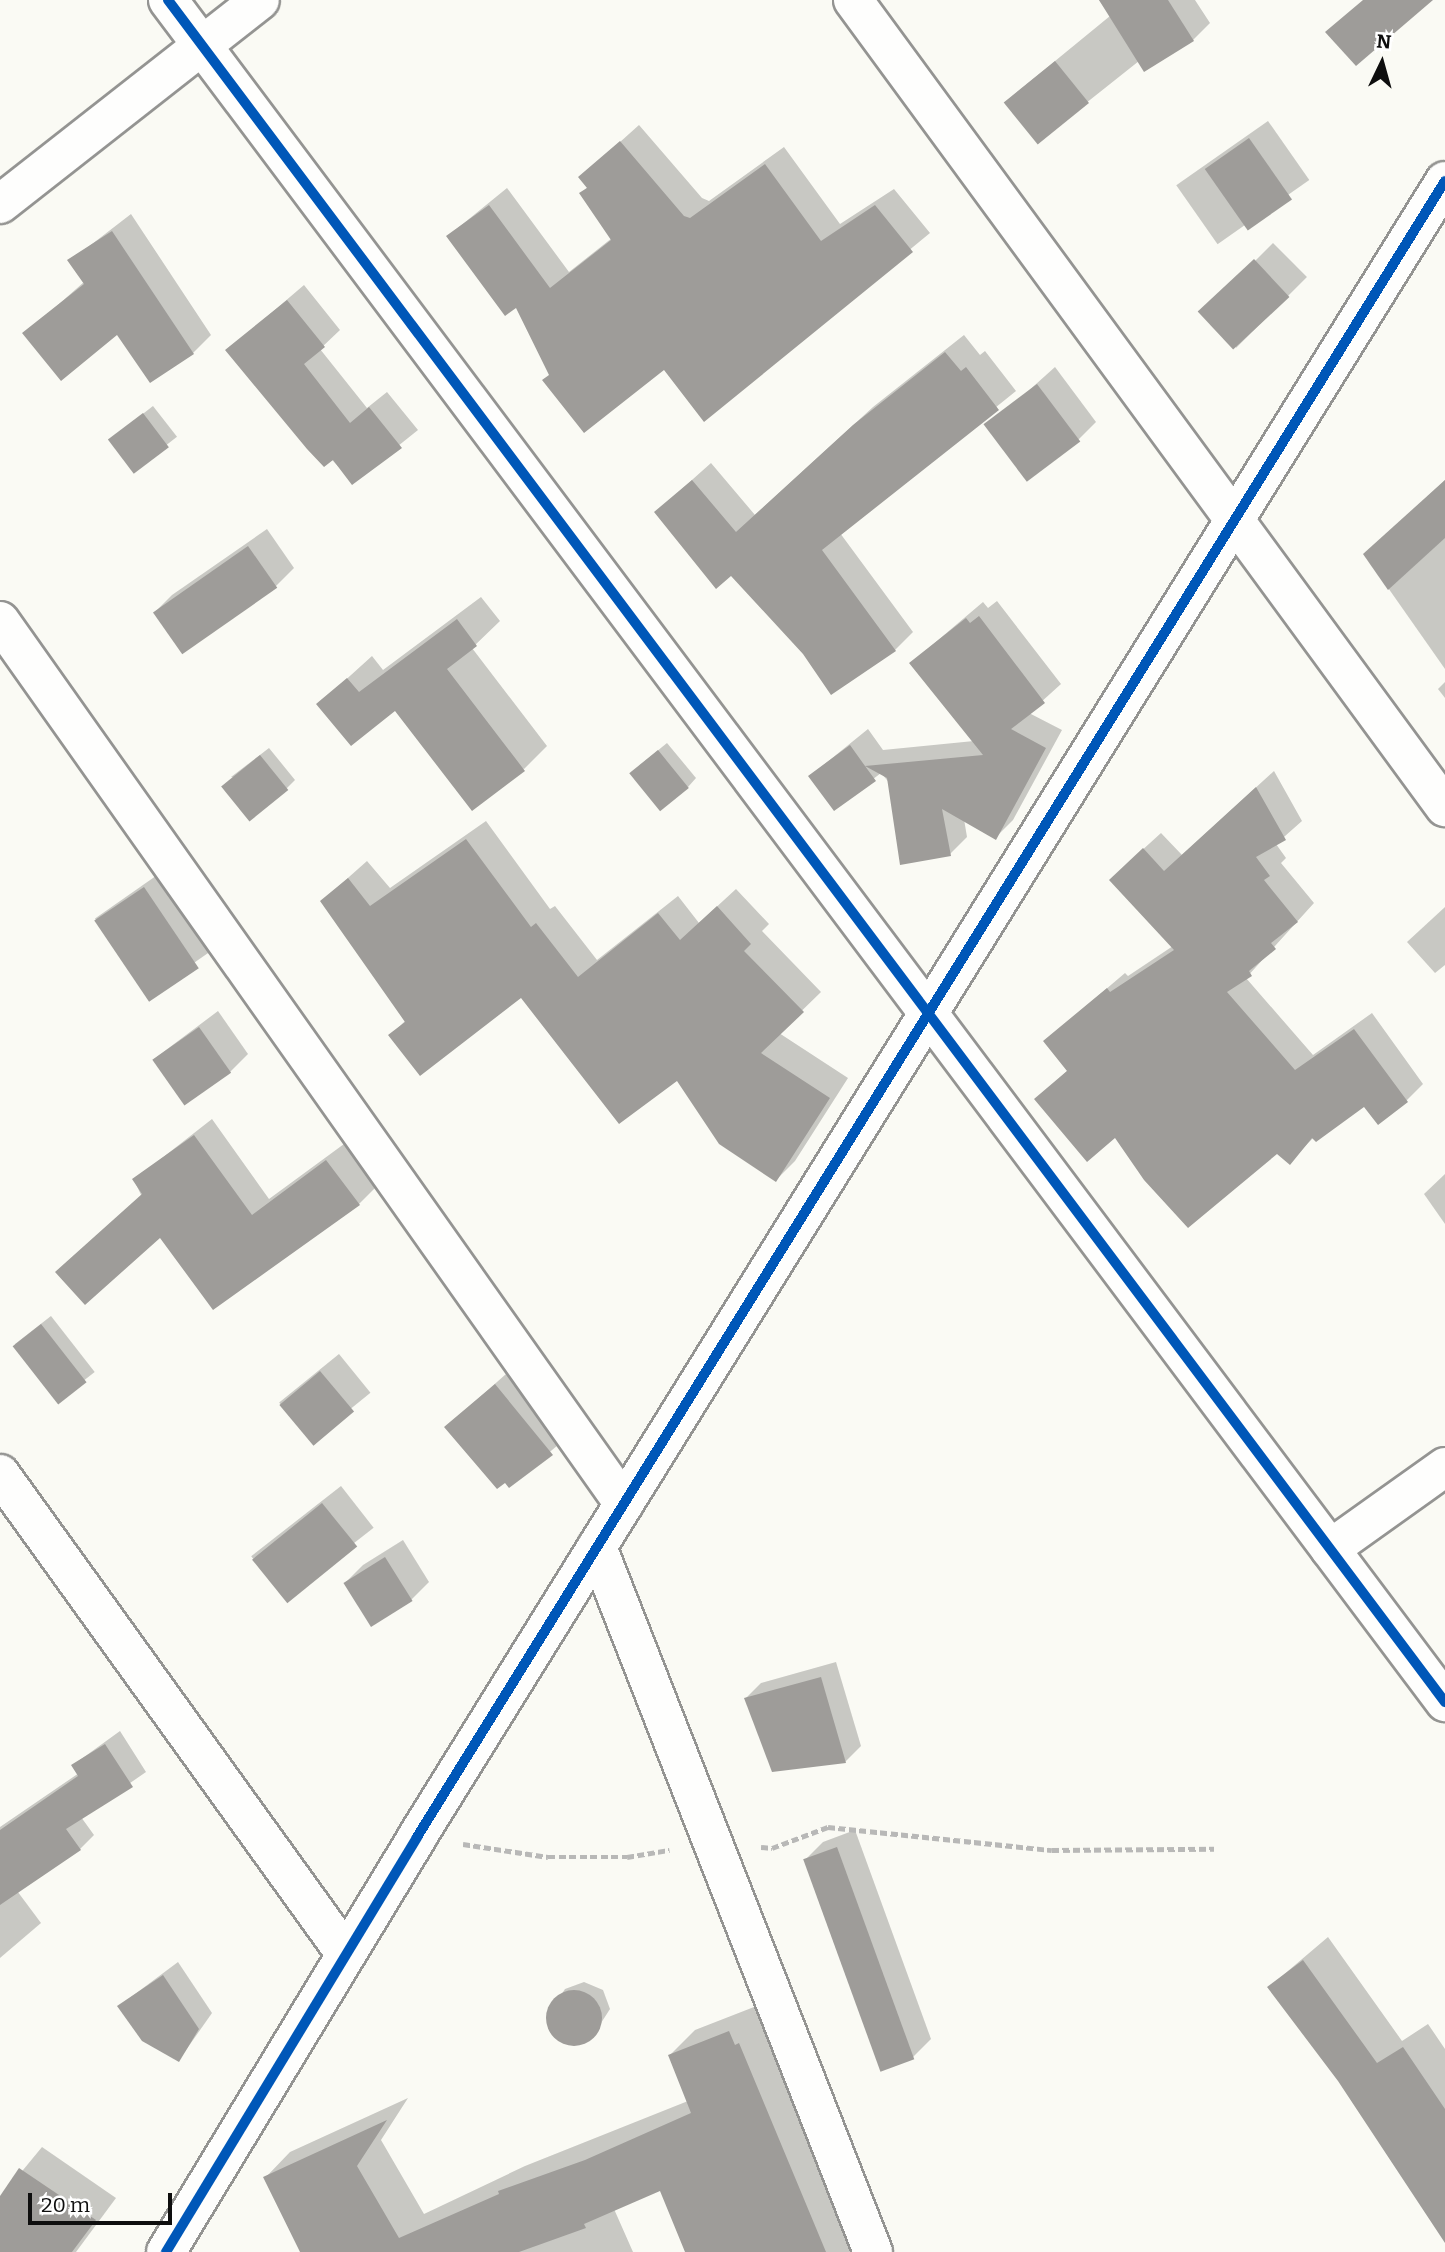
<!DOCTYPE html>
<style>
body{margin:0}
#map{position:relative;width:1445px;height:2252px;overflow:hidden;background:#fafaf4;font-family:Bitter,serif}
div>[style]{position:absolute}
.shadow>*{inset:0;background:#0003;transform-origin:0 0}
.building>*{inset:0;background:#9e9c99;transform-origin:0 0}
.round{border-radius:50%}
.path>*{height:4.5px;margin-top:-2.25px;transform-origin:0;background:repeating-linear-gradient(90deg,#b8b8b7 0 7px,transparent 0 10.5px)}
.roads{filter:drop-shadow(2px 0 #949492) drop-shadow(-2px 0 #949492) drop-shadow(0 2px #949492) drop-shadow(0 -2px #949492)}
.minor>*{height:38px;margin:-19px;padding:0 19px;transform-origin:19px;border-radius:19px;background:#fefefd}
.cycleway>*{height:10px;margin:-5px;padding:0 5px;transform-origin:5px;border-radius:5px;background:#0057b8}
span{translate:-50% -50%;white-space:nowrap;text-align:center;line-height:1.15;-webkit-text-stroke:7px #fff;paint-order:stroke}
.north{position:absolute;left:1347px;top:28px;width:70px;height:70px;-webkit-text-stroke:5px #fff;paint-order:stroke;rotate:5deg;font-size:19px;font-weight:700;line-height:28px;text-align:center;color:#0e0e0e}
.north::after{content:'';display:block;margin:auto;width:24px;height:32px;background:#0e0e0e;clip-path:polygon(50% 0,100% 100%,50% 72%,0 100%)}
.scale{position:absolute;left:28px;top:2193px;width:144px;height:32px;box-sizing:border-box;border:4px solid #0e0e0e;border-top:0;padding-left:9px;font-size:21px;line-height:24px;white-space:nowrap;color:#0e0e0e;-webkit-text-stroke:5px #fff;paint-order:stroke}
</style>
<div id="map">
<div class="shadow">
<div style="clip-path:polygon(1099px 0,1195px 0,1210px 23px,1193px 40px,1139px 61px,1037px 142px,1005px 102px,1110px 16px)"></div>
<div style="left:1268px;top:121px;width:72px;height:112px;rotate:55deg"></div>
<div style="clip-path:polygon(639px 125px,702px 198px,709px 201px,784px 147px,840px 224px,894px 189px,930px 233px,704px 419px,664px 367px,550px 375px,516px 306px,448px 236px,507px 188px,569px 272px,612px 238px,581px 193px,589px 186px,581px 177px)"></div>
<div style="clip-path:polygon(131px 214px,211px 335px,193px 353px,118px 332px,25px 334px,84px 282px,70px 261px)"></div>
<div style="left:1273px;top:243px;width:48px;height:100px;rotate:45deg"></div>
<div style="clip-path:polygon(304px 285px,340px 330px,320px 349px,367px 408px,387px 392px,418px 430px,353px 482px,228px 350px)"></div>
<div style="clip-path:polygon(964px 335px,980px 355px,985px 351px,1016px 391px,840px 533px,913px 632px,895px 650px,804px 653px,731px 573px,656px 512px,711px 463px,755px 515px,873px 407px)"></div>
<div style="clip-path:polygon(1055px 367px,1096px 422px,1078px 440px,988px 427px)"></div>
<div style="left:153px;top:406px;width:39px;height:55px;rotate:52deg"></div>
<div style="clip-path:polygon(1445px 480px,1445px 669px,1365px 555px)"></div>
<div style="clip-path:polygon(267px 529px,294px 568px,276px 586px,154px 613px,172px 595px)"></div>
<div style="clip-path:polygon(481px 597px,500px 621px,472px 648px,547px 746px,524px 769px,395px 708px,319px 704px,372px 656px,383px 670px)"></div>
<div style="clip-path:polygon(997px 601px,1061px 684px,1029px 713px,1062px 730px,1013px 820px,996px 837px,964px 819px,967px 837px,950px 854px,881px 773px,834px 809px,810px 776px,868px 729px,883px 750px,974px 741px,911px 663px,983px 602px,988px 608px)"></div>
<div style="clip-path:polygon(1445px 682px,1445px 698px,1438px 689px)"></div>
<div style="clip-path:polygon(667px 743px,696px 778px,688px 787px,640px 765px)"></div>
<div style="clip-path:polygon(269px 748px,295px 780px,286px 789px,231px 777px)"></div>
<div style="clip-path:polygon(1274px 771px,1302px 821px,1276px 844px,1286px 858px,1281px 863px,1314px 903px,1246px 978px,1313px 1055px,1372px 1013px,1423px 1084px,1406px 1101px,1364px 1105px,1314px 1137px,1290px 1162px,1277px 1151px,1115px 1136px,1036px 1100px,1068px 1070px,1045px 1041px,1125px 973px,1128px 976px,1173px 946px,1128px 863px,1161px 833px,1182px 855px)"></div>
<div style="clip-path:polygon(486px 821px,550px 909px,555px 906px,597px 960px,678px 896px,699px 923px,736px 889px,769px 924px,762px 931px,821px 992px,779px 1033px,848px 1078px,795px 1161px,776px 1180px,677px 1079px,522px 996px,391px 1035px,406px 1020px,322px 901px,367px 861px,390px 888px)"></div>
<div style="left:163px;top:871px;width:93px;height:83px;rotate:55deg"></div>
<div style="clip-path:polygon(1445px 907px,1445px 965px,1435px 973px,1407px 942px)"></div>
<div style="clip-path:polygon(218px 1011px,248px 1054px,230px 1072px,154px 1059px)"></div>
<div style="clip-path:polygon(212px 1119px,269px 1199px,344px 1144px,376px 1187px,359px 1204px,213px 1307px,160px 1235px,134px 1180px)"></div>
<div style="clip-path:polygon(1445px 1174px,1445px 1224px,1424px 1194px)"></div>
<div style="left:51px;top:1316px;width:71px;height:46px;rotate:52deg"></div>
<div style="left:339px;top:1354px;width:50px;height:77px;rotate:51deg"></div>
<div style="clip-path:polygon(514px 1367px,570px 1435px,509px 1486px,446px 1427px)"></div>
<div style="left:341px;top:1486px;width:53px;height:114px;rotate:52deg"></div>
<div style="clip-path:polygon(403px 1540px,429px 1582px,411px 1600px,345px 1583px,363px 1565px)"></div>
<div style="clip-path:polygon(836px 1662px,861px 1746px,845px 1762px,746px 1698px,761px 1683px)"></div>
<div style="clip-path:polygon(120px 1731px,146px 1772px,81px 1817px,94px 1835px,80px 1849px,0 1867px,0 1827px,79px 1773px,73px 1765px)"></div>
<div style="clip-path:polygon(855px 1830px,931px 2039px,913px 2057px,805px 1860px,823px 1842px)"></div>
<div style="clip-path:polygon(6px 1876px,41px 1923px,0 1958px,0 1880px)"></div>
<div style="clip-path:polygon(1328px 1937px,1402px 2041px,1428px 2024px,1445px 2049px,1445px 2240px,1339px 2080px,1269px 1987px)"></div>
<div style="clip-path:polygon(178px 1962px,212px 2013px,179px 2060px,119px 2006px)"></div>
<div style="clip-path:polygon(584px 1982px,603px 1990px,610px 2009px,592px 2037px,573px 2045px,554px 2036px,547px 2017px,565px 1989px)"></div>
<div style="clip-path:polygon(754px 2007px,760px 2021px,764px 2019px,860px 2252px,687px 2252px,660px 2188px,614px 2209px,633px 2252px,309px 2252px,266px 2177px,290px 2152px,408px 2098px,381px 2140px,424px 2214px,525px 2166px,688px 2101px,670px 2055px,695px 2030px)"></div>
<div style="clip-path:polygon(42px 2147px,116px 2198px,76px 2252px,0 2252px,0 2198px)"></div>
</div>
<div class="building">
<div style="clip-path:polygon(1099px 0,1168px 0,1194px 41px,1144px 72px)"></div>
<div style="clip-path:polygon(1363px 0,1433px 0,1356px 66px,1325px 32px)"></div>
<div style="left:1055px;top:61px;width:54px;height:66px;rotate:51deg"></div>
<div style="left:1249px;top:138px;width:75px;height:54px;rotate:55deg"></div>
<div style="clip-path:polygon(620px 141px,684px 216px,690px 218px,765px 164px,821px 241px,875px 205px,913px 252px,704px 422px,664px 370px,584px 433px,542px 380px,549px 375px,516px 308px,505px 316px,446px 236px,489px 205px,550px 288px,611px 240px,579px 193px,587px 188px,578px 177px)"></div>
<div style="clip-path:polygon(112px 231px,194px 354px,150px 383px,117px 335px,61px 381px,22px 333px,84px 284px,67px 260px)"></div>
<div style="left:1254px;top:259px;width:52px;height:77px;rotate:47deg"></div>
<div style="clip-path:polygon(287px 300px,325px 347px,304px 364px,350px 423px,369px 407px,402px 448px,352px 485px,333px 460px,324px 467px,307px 449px,225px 350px)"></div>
<div style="clip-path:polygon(945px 352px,961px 371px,966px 367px,999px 410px,822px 550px,896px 651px,831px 695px,803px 654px,731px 576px,716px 589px,654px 512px,692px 480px,736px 532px,853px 425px)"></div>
<div style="left:1037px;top:384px;width:72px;height:67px;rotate:53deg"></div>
<div style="left:143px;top:413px;width:43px;height:44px;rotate:53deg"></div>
<div style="clip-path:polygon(1445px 480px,1445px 538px,1388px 590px,1363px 554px)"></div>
<div style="left:248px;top:546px;width:51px;height:116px;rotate:55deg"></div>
<div style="clip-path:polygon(979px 616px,1045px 703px,1011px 729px,1046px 748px,996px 840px,942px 809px,951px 856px,900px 865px,887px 778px,865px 766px,876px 781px,834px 811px,808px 776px,850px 745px,865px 766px,983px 755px,909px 663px,966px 618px,970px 623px)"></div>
<div style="clip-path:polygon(457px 619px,477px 646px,447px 669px,525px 771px,472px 811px,395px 711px,351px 746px,316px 704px,347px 678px,359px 692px)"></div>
<div style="left:658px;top:750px;width:49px;height:37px;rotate:51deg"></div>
<div style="left:260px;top:755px;width:45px;height:50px;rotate:51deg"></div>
<div style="clip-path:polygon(1256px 787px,1286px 840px,1256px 857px,1270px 876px,1264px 880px,1298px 922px,1271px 943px,1276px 949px,1249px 971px,1252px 976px,1227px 992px,1295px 1070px,1354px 1029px,1408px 1102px,1378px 1125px,1364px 1107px,1316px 1142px,1312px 1138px,1290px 1165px,1277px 1154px,1188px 1228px,1144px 1180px,1115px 1138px,1087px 1162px,1034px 1099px,1067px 1071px,1043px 1041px,1107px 988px,1110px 992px,1174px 950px,1109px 880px,1143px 848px,1164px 871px)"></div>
<div style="clip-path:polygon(466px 839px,531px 927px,536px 923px,578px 977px,658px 913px,680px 940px,717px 906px,751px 944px,744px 951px,804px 1012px,761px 1053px,830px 1098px,776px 1182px,719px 1144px,677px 1081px,619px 1124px,521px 998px,420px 1076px,388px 1035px,405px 1022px,320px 901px,348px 878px,370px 906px)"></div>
<div style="left:144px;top:887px;width:98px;height:60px;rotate:56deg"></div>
<div style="left:199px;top:1027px;width:56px;height:57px;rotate:55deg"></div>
<div style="clip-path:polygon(194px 1135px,252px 1215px,326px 1160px,360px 1205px,213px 1310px,160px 1238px,85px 1305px,55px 1272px,142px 1194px,132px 1179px)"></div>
<div style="left:41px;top:1324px;width:74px;height:36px;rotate:52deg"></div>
<div style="left:320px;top:1371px;width:53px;height:53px;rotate:50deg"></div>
<div style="clip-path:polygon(495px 1384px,553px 1455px,509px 1488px,505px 1483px,497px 1489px,444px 1427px)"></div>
<div style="left:322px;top:1503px;width:56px;height:90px;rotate:51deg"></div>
<div style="left:385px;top:1557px;width:52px;height:49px;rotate:58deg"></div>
<div style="clip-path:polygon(821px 1677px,846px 1763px,772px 1772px,744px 1698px)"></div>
<div style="clip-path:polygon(105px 1744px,133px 1787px,66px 1829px,81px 1850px,0 1905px,0 1830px,78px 1776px,71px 1765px)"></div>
<div style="left:837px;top:1847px;width:226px;height:36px;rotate:70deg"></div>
<div style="clip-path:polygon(1303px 1960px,1377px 2063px,1403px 2047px,1445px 2109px,1445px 2243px,1338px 2081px,1267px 1987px)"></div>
<div style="clip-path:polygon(163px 1975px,199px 2029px,179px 2062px,142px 2041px,117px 2006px)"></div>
<div class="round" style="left:546px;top:1990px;width:56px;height:56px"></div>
<div style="clip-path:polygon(729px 2031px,735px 2045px,739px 2043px,826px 2252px,685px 2252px,660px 2191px,584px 2224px,586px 2228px,519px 2252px,300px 2252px,263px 2177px,387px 2120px,357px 2166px,399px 2238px,499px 2194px,498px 2191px,585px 2160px,691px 2113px,668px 2055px)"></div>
<div style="clip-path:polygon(19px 2168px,96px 2220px,72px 2252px,0 2252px,0 2196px)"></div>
</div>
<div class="path">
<div style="left:463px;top:1844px;width:86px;rotate:8.7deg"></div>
<div style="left:548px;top:1857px;width:79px"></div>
<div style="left:627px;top:1857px;width:43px;rotate:-9.5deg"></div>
<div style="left:761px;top:1847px;width:11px;rotate:5deg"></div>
<div style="left:772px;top:1848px;width:60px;rotate:-20.6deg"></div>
<div style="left:828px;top:1827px;width:225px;rotate:5.9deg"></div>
<div style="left:1052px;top:1850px;width:162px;rotate:-0.4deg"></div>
</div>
<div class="roads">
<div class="minor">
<div style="left:168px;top:0;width:2128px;rotate:53.12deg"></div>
<div style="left:853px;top:0;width:1001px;rotate:53.74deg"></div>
<div style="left:0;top:204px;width:330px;rotate:-38.1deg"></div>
<div style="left:0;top:621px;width:1081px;rotate:54.75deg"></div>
<div style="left:0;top:1474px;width:590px;rotate:54.24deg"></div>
<div style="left:597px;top:1547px;width:757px;rotate:68.62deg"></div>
<div style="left:1330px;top:1549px;width:141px;rotate:-35.5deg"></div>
<div style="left:166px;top:2252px;width:485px;rotate:-58.8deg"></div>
<div style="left:417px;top:1837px;width:1949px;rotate:-58.17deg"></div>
</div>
</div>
<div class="cycleway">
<div style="left:168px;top:0;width:2128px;rotate:53.12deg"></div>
<div style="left:166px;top:2252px;width:485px;rotate:-58.8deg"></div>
<div style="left:417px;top:1837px;width:1949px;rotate:-58.17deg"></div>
</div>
<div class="north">N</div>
<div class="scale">20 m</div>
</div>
